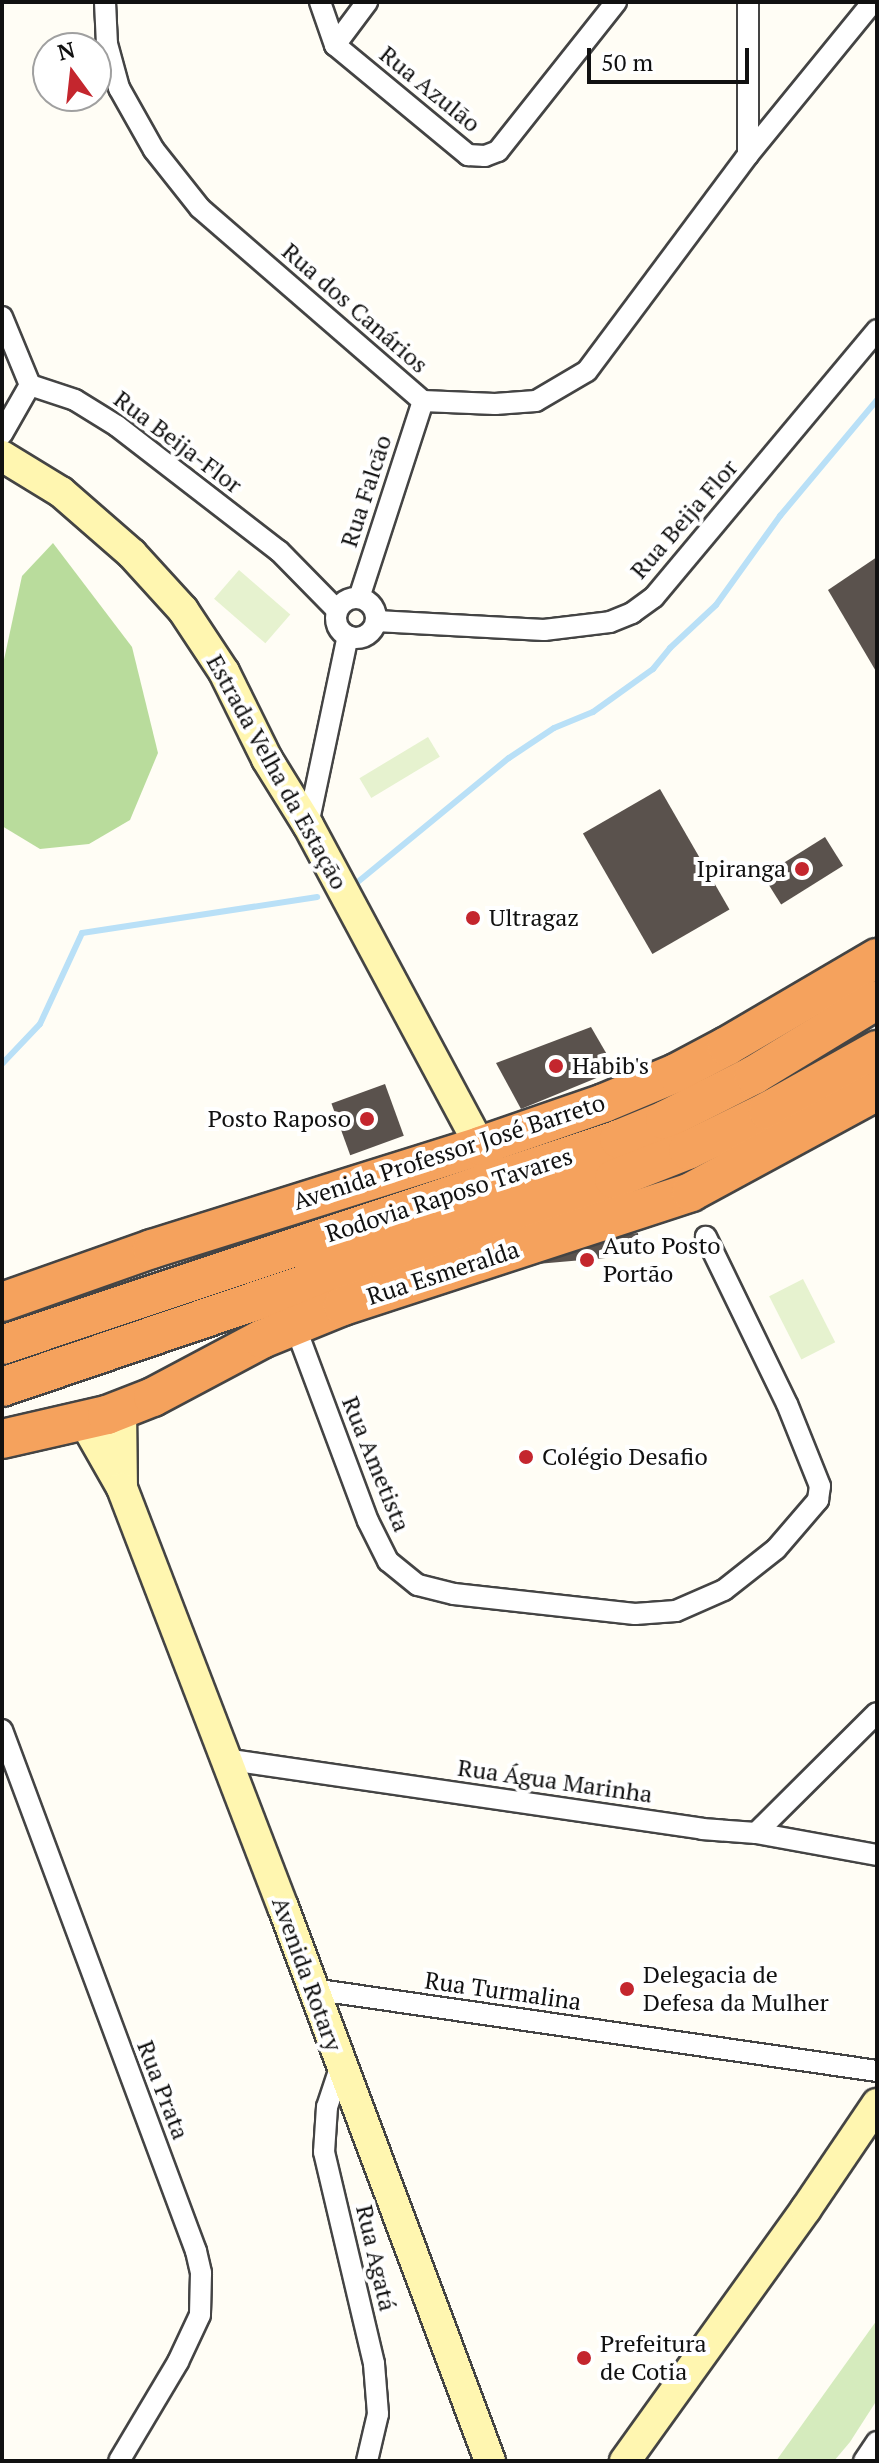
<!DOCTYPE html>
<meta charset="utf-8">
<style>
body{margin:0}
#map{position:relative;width:879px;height:2463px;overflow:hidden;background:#fffdf5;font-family:"PT Serif",serif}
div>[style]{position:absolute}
.green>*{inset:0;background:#d5ebbd}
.forest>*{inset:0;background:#b9dc9c}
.pitch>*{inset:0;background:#e6f2cf;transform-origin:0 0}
.stream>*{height:6px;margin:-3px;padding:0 3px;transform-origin:3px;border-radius:3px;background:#b9e0f7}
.building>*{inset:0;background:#5a524d;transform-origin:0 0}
.roads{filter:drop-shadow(2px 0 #444) drop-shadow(-2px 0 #444) drop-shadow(0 2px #444) drop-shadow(0 -2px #444)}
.street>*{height:20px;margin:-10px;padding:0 10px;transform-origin:10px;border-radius:10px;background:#fff}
.street>.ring{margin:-10px;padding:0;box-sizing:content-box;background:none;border:20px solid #fff;border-radius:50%}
.secondary>*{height:30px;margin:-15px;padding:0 15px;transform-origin:15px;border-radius:15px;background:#fff6b0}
.highway>*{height:38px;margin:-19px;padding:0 19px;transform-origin:19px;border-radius:19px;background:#f5a25d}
.dots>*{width:22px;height:22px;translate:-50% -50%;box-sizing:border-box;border:4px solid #fff;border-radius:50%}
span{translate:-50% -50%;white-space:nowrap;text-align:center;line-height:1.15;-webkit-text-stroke:8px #fff;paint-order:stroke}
.street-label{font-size:24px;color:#111}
.poi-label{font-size:24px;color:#111}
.right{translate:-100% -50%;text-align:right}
.left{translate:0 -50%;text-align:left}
.frame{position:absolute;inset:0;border:4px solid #111;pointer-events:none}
.north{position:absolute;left:32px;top:32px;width:80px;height:80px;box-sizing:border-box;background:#fff;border:2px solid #a0a0a0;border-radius:50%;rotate:345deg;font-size:22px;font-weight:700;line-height:32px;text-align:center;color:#111}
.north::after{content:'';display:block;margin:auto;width:28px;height:36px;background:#c4262e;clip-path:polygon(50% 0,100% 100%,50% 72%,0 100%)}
.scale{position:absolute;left:587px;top:48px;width:162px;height:36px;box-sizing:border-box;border:4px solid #111;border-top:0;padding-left:10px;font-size:24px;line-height:28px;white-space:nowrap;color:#111;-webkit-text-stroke:6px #fff;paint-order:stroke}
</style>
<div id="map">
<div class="green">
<div style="clip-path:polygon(877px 2320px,877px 2400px,850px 2442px,834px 2461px,776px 2461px)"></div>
</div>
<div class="forest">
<div style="clip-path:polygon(53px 543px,132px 647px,158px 753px,130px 820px,89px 844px,40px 849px,2px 826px,2px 669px,22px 576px)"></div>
</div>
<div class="pitch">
<div style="left:239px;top:570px;width:68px;height:38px;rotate:41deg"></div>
<div style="left:428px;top:737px;width:23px;height:80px;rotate:59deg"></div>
<div style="left:803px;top:1279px;width:71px;height:38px;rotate:63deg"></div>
</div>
<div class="stream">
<div style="left:359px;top:881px;width:194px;rotate:-39.4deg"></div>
<div style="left:509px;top:758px;width:54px;rotate:-33.7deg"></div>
<div style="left:554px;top:728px;width:42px;rotate:-22.3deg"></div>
<div style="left:593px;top:712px;width:74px;rotate:-35.6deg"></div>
<div style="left:653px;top:669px;width:27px;rotate:-51deg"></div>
<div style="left:670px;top:648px;width:63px;rotate:-43.1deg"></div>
<div style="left:716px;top:605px;width:110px;rotate:-54.3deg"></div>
<div style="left:780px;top:516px;width:151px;rotate:-50.1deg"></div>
<div style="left:2px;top:1064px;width:55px;rotate:-46.5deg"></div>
<div style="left:40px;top:1024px;width:100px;rotate:-65.2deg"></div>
<div style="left:82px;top:933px;width:238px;rotate:-8.7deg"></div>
</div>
<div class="building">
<div style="clip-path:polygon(877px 557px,877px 673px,828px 590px)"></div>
<div style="left:660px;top:789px;width:139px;height:89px;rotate:60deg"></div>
<div style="left:825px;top:837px;width:34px;height:73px;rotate:58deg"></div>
<div style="clip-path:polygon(591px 1027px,616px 1070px,521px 1109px,496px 1063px)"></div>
<div style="left:385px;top:1084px;width:55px;height:57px;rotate:70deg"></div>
<div style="left:638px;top:1233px;width:22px;height:109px;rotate:85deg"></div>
</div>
<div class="roads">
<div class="street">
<div style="left:105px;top:2px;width:42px;rotate:87.3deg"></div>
<div style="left:107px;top:44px;width:46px;rotate:74.7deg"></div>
<div style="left:119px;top:88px;width:71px;rotate:60.6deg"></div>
<div style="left:154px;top:150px;width:74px;rotate:51.6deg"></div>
<div style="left:200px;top:208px;width:295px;rotate:40.9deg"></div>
<div style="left:423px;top:401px;width:72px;rotate:2.4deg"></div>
<div style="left:495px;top:404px;width:41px;rotate:-4.2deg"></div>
<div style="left:536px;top:401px;width:59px;rotate:-30.5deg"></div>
<div style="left:587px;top:371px;width:269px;rotate:-53.3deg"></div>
<div style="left:748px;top:155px;width:198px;rotate:-50.8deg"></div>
<div style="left:320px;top:2px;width:46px;rotate:70.8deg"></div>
<div style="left:335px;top:45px;width:173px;rotate:39.6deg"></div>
<div style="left:468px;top:155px;width:17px;rotate:3deg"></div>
<div style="left:485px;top:156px;width:14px;rotate:-21deg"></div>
<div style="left:498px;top:151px;width:190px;rotate:-51.6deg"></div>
<div style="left:335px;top:45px;width:54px;rotate:-53.3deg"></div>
<div style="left:748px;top:155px;width:153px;rotate:-90deg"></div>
<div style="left:2px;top:317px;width:74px;rotate:67.6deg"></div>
<div style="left:30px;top:385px;width:47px;rotate:18.4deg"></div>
<div style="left:75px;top:400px;width:49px;rotate:31.8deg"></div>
<div style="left:117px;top:426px;width:205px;rotate:37.7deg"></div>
<div style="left:279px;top:551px;width:83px;rotate:45.5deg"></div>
<div style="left:2px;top:434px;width:56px;rotate:-60.3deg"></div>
<div style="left:359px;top:598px;width:207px;rotate:-72deg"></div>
<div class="ring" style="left:336px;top:598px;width:20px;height:20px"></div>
<div style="left:376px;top:621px;width:168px;rotate:3.1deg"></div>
<div style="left:544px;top:630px;width:66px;rotate:-6.9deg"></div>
<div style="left:610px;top:622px;width:24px;rotate:-22deg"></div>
<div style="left:632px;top:613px;width:27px;rotate:-36deg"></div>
<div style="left:654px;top:597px;width:348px;rotate:-50.1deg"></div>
<div style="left:308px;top:825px;width:193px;rotate:-78.1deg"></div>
<div style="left:295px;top:1326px;width:208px;rotate:69.5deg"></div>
<div style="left:368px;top:1521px;width:45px;rotate:63.4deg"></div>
<div style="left:388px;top:1561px;width:38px;rotate:39deg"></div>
<div style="left:418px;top:1585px;width:37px;rotate:14deg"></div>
<div style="left:454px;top:1594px;width:182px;rotate:6.3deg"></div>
<div style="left:635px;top:1614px;width:41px;rotate:-4.2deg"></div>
<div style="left:676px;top:1611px;width:52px;rotate:-23.6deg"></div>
<div style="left:724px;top:1590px;width:66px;rotate:-38.3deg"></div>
<div style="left:776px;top:1549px;width:65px;rotate:-49.4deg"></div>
<div style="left:818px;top:1500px;width:14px;rotate:-82deg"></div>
<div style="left:820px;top:1486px;width:88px;rotate:-111.9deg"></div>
<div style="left:787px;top:1404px;width:186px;rotate:-115.9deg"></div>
<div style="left:2px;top:1730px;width:556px;rotate:69.58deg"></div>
<div style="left:196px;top:2251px;width:23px;rotate:77deg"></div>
<div style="left:201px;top:2273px;width:42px;rotate:91.4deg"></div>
<div style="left:200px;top:2315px;width:52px;rotate:115.1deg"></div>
<div style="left:178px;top:2362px;width:115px;rotate:120.8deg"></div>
<div style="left:224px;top:1759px;width:483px;rotate:8.3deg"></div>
<div style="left:702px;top:1829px;width:54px;rotate:4.2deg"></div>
<div style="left:756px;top:1833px;width:123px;rotate:10.3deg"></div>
<div style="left:756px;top:1833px;width:170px;rotate:-44.8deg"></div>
<div style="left:312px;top:1989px;width:571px;rotate:8.26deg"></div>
<div style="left:340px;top:2068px;width:41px;rotate:108.4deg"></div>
<div style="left:327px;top:2107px;width:45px;rotate:93.8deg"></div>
<div style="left:324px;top:2152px;width:218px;rotate:76.7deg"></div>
<div style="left:374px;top:2364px;width:50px;rotate:85.4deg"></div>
<div style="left:378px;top:2414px;width:48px;rotate:103.2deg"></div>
<div style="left:864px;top:2461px;width:23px;rotate:-56deg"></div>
</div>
<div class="secondary">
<div style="left:2px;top:456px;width:69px;rotate:31.4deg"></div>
<div style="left:61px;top:492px;width:94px;rotate:41.1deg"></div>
<div style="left:132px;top:554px;width:76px;rotate:47.7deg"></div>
<div style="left:183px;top:610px;width:74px;rotate:56.5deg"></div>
<div style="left:224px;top:672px;width:97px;rotate:63.7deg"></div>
<div style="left:267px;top:759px;width:78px;rotate:58.2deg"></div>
<div style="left:308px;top:825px;width:364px;rotate:61.8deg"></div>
<div style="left:121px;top:1409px;width:77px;rotate:89.3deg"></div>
<div style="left:84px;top:1421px;width:77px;rotate:60.4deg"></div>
<div style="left:122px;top:1488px;width:449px;rotate:69deg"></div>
<div style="left:283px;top:1907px;width:591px;rotate:69.51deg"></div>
<div style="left:625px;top:2461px;width:310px;rotate:-54.3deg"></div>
<div style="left:806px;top:2209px;width:127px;rotate:-55.9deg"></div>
</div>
<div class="highway">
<div style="left:2px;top:1302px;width:159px;rotate:-19.5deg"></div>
<div style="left:152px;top:1249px;width:344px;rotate:-17.4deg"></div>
<div style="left:480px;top:1146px;width:131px;rotate:-19.1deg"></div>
<div style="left:604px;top:1103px;width:78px;rotate:-22.6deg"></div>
<div style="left:676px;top:1073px;width:58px;rotate:-27.9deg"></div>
<div style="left:727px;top:1046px;width:174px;rotate:-30.4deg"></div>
<div style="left:2px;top:1345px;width:650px;rotate:-18.46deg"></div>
<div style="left:619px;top:1139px;width:50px;rotate:-22.4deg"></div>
<div style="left:665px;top:1120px;width:100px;rotate:-26.8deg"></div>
<div style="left:754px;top:1075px;width:144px;rotate:-31.4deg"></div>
<div style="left:2px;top:1387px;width:646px;rotate:-18.77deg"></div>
<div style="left:614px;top:1179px;width:79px;rotate:-21.4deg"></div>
<div style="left:688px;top:1150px;width:89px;rotate:-26deg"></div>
<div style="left:768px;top:1111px;width:125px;rotate:-29.2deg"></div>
<div style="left:2px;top:1439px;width:108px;rotate:-12.9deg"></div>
<div style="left:107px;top:1415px;width:49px;rotate:-21.4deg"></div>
<div style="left:153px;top:1397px;width:123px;rotate:-28deg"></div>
<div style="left:262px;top:1339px;width:87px;rotate:-22.2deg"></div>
<div style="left:343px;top:1306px;width:366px;rotate:-18.1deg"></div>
<div style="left:691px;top:1192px;width:212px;rotate:-28.5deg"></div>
</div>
</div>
<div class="dots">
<div style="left:802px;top:869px;background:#c4262e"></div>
<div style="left:473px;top:918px;background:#c4262e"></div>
<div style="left:556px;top:1066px;background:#c4262e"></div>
<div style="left:367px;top:1119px;background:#c4262e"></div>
<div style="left:587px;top:1260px;background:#c4262e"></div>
<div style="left:526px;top:1457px;background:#c4262e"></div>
<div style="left:627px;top:1989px;background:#c4262e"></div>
<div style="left:584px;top:2358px;background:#c4262e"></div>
</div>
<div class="street-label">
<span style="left:430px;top:89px;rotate:39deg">Rua Azulão</span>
<span style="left:355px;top:308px;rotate:41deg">Rua dos Canários</span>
<span style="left:178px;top:442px;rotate:37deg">Rua Beija-Flor</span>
<span style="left:366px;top:491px;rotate:-72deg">Rua Falcão</span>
<span style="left:684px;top:519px;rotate:-49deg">Rua Beija Flor</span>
<span style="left:277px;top:772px;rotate:61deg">Estrada Velha da Estação</span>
<span style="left:449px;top:1152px;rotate:-18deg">Avenida Professor José Barreto</span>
<span style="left:449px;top:1195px;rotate:-18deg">Rodovia Raposo Tavares</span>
<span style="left:443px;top:1273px;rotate:-18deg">Rua Esmeralda</span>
<span style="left:376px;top:1464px;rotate:68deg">Rua Ametista</span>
<span style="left:555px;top:1781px;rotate:8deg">Rua Água Marinha</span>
<span style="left:307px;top:1974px;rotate:70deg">Avenida Rotary</span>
<span style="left:503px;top:1991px;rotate:8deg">Rua Turmalina</span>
<span style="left:163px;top:2090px;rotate:69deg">Rua Prata</span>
<span style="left:376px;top:2258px;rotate:77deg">Rua Agatá</span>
</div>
<div class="poi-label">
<span class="right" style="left:786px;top:869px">Ipiranga</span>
<span class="left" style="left:489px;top:918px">Ultragaz</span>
<span class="left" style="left:572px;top:1066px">Habib's</span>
<span class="right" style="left:351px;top:1119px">Posto Raposo</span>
<span class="left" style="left:603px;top:1260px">Auto Posto<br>Portão</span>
<span class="left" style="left:542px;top:1457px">Colégio Desafio</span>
<span class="left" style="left:643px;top:1989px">Delegacia de<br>Defesa da Mulher</span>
<span class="left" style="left:600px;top:2358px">Prefeitura<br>de Cotia</span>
</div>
<div class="frame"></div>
<div class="north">N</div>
<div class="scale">50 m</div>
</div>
